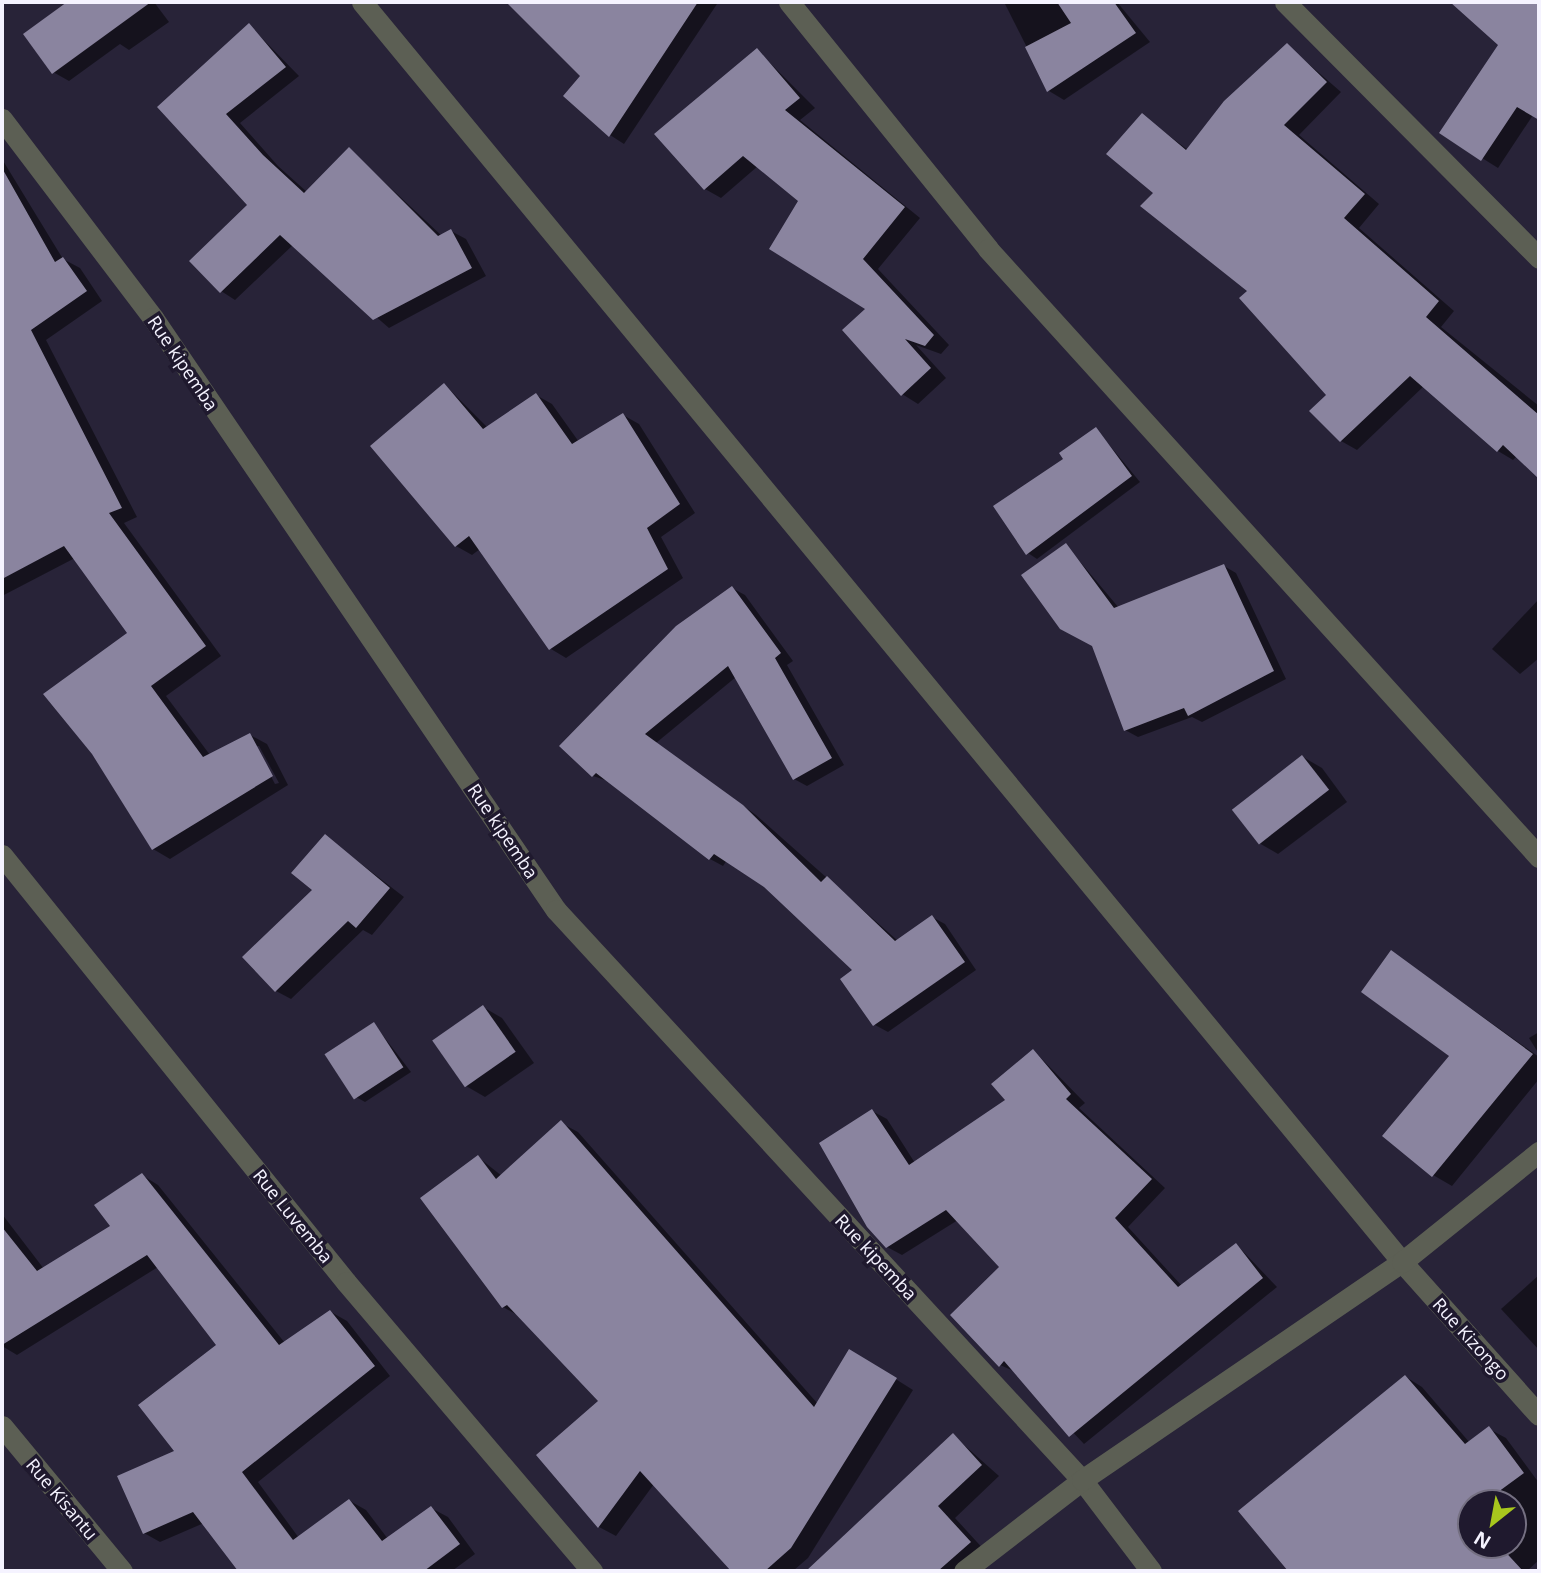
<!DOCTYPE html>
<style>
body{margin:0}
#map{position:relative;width:1541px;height:1573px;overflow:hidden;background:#282338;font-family:"Open Sans",sans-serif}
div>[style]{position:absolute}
.shadow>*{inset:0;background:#0007}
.building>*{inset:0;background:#8a849f;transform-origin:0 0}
.street>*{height:21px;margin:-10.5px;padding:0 10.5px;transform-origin:10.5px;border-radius:10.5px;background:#5c5f54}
span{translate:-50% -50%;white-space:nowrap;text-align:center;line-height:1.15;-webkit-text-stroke:7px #1f192e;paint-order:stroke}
.street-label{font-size:18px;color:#f5f3ff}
.frame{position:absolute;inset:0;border:4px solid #f5f3ff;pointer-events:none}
.north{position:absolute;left:1457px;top:1489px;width:70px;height:70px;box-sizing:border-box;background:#1f192e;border:2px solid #757082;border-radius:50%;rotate:211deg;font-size:19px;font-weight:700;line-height:28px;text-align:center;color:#f5f3ff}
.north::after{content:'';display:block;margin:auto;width:24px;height:32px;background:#a8c71d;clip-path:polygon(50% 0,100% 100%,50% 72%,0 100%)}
</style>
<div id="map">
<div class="shadow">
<div style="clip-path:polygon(70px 2px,154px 2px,169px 22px,129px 50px,120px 44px,69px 81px,53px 72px,25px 34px)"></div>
<div style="clip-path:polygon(519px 2px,713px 2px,717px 4px,624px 144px,610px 135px,583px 76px,514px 7px)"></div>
<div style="clip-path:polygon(1004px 2px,1117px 2px,1150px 42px,1064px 100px,1049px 91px)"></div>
<div style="clip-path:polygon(1453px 2px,1539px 2px,1539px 118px,1533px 115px,1498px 168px,1442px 133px,1501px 45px)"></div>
<div style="clip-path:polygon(249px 25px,299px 76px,240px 123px,278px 166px,307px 192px,349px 149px,442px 236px,451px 231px,466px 239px,486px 276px,389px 328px,293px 245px,235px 300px,221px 291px,249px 206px,160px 107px)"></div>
<div style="clip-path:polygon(1287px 45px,1341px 92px,1299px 135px,1379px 204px,1359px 228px,1454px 311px,1441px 327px,1539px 406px,1539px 477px,1517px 456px,1513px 460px,1498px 451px,1424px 386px,1357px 450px,1341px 441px,1328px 395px,1249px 291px,1155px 193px,1142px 115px,1188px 150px)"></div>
<div style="clip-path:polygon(757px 50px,815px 108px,800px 120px,920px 218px,878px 269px,949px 345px,941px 354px,916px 345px,946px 378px,918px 404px,902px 394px,868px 308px,800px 201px,758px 166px,721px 198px,705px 189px)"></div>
<div style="clip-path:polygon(evenodd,2px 159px,63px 259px,80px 268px,102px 301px,46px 340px,137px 517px,124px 523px,221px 656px,166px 696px,210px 755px,250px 735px,267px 744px,288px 785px,170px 859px,153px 849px,93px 753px,130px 633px,75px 558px,2px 596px,2px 472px,31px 456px,2px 402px,2px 159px,255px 746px,259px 746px,279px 783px,275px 784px,255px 746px)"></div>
<div style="clip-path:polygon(445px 385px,488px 428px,536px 395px,552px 404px,579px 442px,623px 415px,639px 424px,695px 513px,661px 537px,683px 578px,566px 658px,551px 649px,480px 549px,472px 555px,456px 546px,372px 446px)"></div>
<div style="clip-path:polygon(1096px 429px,1140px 482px,1037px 559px,1028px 553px,1066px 459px)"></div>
<div style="clip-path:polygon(1066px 545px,1119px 608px,1224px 566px,1236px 573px,1286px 679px,1202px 722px,1192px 717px,1138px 737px,1125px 730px)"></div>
<div style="clip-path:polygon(732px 588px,745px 595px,793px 661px,787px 665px,844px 765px,807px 786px,794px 779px,736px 677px,656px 743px,756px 815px,898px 941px,932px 917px,945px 924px,976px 970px,888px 1032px,875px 1025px,855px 971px,765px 886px,727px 860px,723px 866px,710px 859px,608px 781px,593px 776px)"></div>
<div style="clip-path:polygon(1539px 599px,1539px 658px,1520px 674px,1492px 649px)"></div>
<div style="clip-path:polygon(1303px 757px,1322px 768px,1347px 802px,1278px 854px,1259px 843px)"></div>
<div style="clip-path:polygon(325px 836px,404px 897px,372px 935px,363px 930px,291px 999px,276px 991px,314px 890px)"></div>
<div style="clip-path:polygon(1392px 952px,1539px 1057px,1539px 1079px,1452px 1186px,1433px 1175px,1451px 1056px)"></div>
<div style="clip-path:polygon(483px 1007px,502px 1018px,534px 1063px,485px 1097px,466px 1086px)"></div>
<div style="clip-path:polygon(374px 1024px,411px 1072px,365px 1102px,356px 1097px)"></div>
<div style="clip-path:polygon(1539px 1032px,1539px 1054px,1529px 1038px)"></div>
<div style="clip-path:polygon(1034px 1051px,1085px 1103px,1079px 1108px,1165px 1188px,1128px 1227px,1182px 1286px,1237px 1245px,1277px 1287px,1084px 1444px,1016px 1372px,1000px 1365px,1001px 1268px,958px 1220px,902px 1255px,887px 1247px,872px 1111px,887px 1119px,915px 1163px,1007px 1100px)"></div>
<div style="clip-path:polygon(561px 1123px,578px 1132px,818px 1404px,867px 1361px,913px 1390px,808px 1558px,793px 1571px,733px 1571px,654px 1484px,616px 1536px,599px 1527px,538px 1455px,601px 1401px,521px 1317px,503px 1307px,478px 1157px,502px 1176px)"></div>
<div style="clip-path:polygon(142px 1175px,158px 1185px,285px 1343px,331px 1312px,347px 1321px,390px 1376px,258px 1482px,299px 1538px,350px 1501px,366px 1510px,388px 1539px,431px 1508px,448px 1517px,475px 1554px,452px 1571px,240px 1571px,204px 1523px,160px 1542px,144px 1533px,219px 1346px,158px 1267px,17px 1355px,2px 1346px,2px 1214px,44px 1269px,113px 1226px)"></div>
<div style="clip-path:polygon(1539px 1275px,1539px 1350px,1501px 1309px)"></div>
<div style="clip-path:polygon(evenodd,1406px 1377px,1422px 1387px,1470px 1443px,1489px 1429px,1506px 1438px,1539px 1483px,1539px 1560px,1527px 1571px,1320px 1571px,1296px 1546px,1406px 1377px,1471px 1503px,1513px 1503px,1513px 1545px,1471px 1545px,1471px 1503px)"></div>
<div style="clip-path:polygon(954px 1436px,999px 1476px,955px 1518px,987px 1553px,964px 1571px,847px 1571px,830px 1551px)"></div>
</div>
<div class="building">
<div style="clip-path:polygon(67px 2px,151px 2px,52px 74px,23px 34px)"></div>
<div style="clip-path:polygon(506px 2px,698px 2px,609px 137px,563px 96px,580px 76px)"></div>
<div style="clip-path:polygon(1057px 2px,1114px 2px,1136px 33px,1047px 92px,1025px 47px,1071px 23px)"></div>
<div style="clip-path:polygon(1450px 2px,1539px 2px,1539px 120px,1517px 107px,1481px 161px,1439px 133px,1498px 45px)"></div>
<div style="clip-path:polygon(249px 23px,286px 67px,226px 114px,263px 155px,304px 193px,349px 147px,438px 236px,451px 229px,472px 268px,373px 320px,280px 235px,220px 293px,189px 261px,247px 205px,157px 107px)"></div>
<div style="clip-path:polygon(1287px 43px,1327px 82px,1284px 125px,1365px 194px,1344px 218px,1439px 301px,1426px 317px,1539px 415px,1539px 479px,1503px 445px,1497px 452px,1410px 376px,1340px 442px,1309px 411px,1326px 395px,1239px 298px,1247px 291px,1140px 206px,1153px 193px,1106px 154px,1142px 113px,1186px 150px,1224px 101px)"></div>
<div style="clip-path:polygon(757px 48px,800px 98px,785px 110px,905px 207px,863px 259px,934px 335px,925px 346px,905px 339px,931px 368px,901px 396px,842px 330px,865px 309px,769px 249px,798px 201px,743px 156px,704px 190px,654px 134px)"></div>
<div style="clip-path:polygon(2px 168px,55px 262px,63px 257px,87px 291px,31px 330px,122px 508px,109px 513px,206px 646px,151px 686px,203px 757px,250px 733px,273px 776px,152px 850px,92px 754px,43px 694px,127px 633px,64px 546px,2px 579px)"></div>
<div style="clip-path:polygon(444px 383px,483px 429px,536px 393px,572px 444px,623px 413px,680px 504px,647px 528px,668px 569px,549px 650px,469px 536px,455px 547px,370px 446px)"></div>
<div style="clip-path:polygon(1096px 427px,1132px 476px,1026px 555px,993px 506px,1063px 459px,1059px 453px)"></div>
<div style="clip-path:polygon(1066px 543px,1114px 608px,1224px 564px,1274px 671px,1188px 716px,1184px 708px,1124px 731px,1092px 646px,1060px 629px,1021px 575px)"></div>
<div style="clip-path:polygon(732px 586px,781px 653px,775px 658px,832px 758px,793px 780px,728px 666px,645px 734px,743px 805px,821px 882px,827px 876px,895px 941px,932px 915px,965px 962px,873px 1026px,840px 979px,852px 970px,764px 887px,714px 854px,709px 860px,596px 773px,592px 777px,559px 746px,676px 626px)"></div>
<div style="left:1302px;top:755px;width:44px;height:89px;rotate:52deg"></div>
<div style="clip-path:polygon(325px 834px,390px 888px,356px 928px,348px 921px,275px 992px,242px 957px,312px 890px,291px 873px)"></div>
<div style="clip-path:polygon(1391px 950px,1533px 1054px,1432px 1177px,1382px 1136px,1449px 1056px,1361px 992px)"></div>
<div style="left:483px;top:1005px;width:57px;height:62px;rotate:55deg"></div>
<div style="left:374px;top:1022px;width:54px;height:59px;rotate:57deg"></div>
<div style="clip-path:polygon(1033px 1049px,1071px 1094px,1066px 1099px,1152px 1179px,1115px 1218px,1178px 1287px,1236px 1243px,1263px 1278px,1069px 1437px,1004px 1361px,999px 1367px,950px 1315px,999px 1267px,946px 1210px,886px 1248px,867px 1227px,819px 1143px,872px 1109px,909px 1165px,1005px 1100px,991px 1084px)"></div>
<div style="clip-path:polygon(561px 1120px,814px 1407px,849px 1349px,897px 1378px,791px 1548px,765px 1571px,731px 1571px,640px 1471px,598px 1528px,536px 1455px,598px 1401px,507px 1305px,502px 1308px,420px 1198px,478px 1155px,496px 1179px)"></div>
<div style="clip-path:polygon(142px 1173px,279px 1345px,330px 1310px,375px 1366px,242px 1472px,293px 1540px,349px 1499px,382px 1541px,431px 1506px,460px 1544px,424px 1571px,238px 1571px,193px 1512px,143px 1534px,117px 1476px,174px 1451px,138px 1405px,216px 1345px,147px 1255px,2px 1345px,2px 1227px,37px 1271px,110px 1226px,94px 1205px)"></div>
<div style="clip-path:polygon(1405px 1375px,1465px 1444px,1489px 1426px,1524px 1473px,1483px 1503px,1471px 1503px,1470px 1513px,1471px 1545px,1499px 1545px,1523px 1571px,1288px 1571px,1238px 1511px)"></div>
<div style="clip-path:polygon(953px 1433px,982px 1465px,938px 1506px,971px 1542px,938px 1571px,806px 1571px)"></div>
</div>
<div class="street">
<div style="left:362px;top:2px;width:1634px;rotate:50.46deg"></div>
<div style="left:1402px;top:1262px;width:205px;rotate:48.2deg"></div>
<div style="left:789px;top:2px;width:317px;rotate:51.1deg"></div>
<div style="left:988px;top:249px;width:821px;rotate:47.82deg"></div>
<div style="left:1285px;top:2px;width:361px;rotate:45.2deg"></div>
<div style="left:2px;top:119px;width:250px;rotate:52.8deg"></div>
<div style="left:153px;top:318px;width:716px;rotate:55.76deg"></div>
<div style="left:556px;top:910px;width:776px;rotate:47.3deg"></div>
<div style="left:1082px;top:1480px;width:114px;rotate:52.8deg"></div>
<div style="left:2px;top:855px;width:548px;rotate:51.14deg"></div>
<div style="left:346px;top:1282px;width:380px;rotate:49.6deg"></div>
<div style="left:2px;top:1426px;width:188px;rotate:50.4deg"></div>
<div style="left:964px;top:1571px;width:149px;rotate:-37.6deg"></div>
<div style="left:1082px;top:1480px;width:387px;rotate:-34.3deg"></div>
<div style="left:1402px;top:1262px;width:176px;rotate:-38.8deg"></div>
</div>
<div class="street-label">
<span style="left:183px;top:363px;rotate:56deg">Rue kipemba</span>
<span style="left:503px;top:831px;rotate:56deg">Rue kipemba</span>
<span style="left:293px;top:1216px;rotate:51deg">Rue Luvemba</span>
<span style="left:876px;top:1257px;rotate:47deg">Rue kipemba</span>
<span style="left:1471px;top:1339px;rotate:48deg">Rue Kizongo</span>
<span style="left:62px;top:1499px;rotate:50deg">Rue Kisantu</span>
</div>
<div class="frame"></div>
<div class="north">N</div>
</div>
